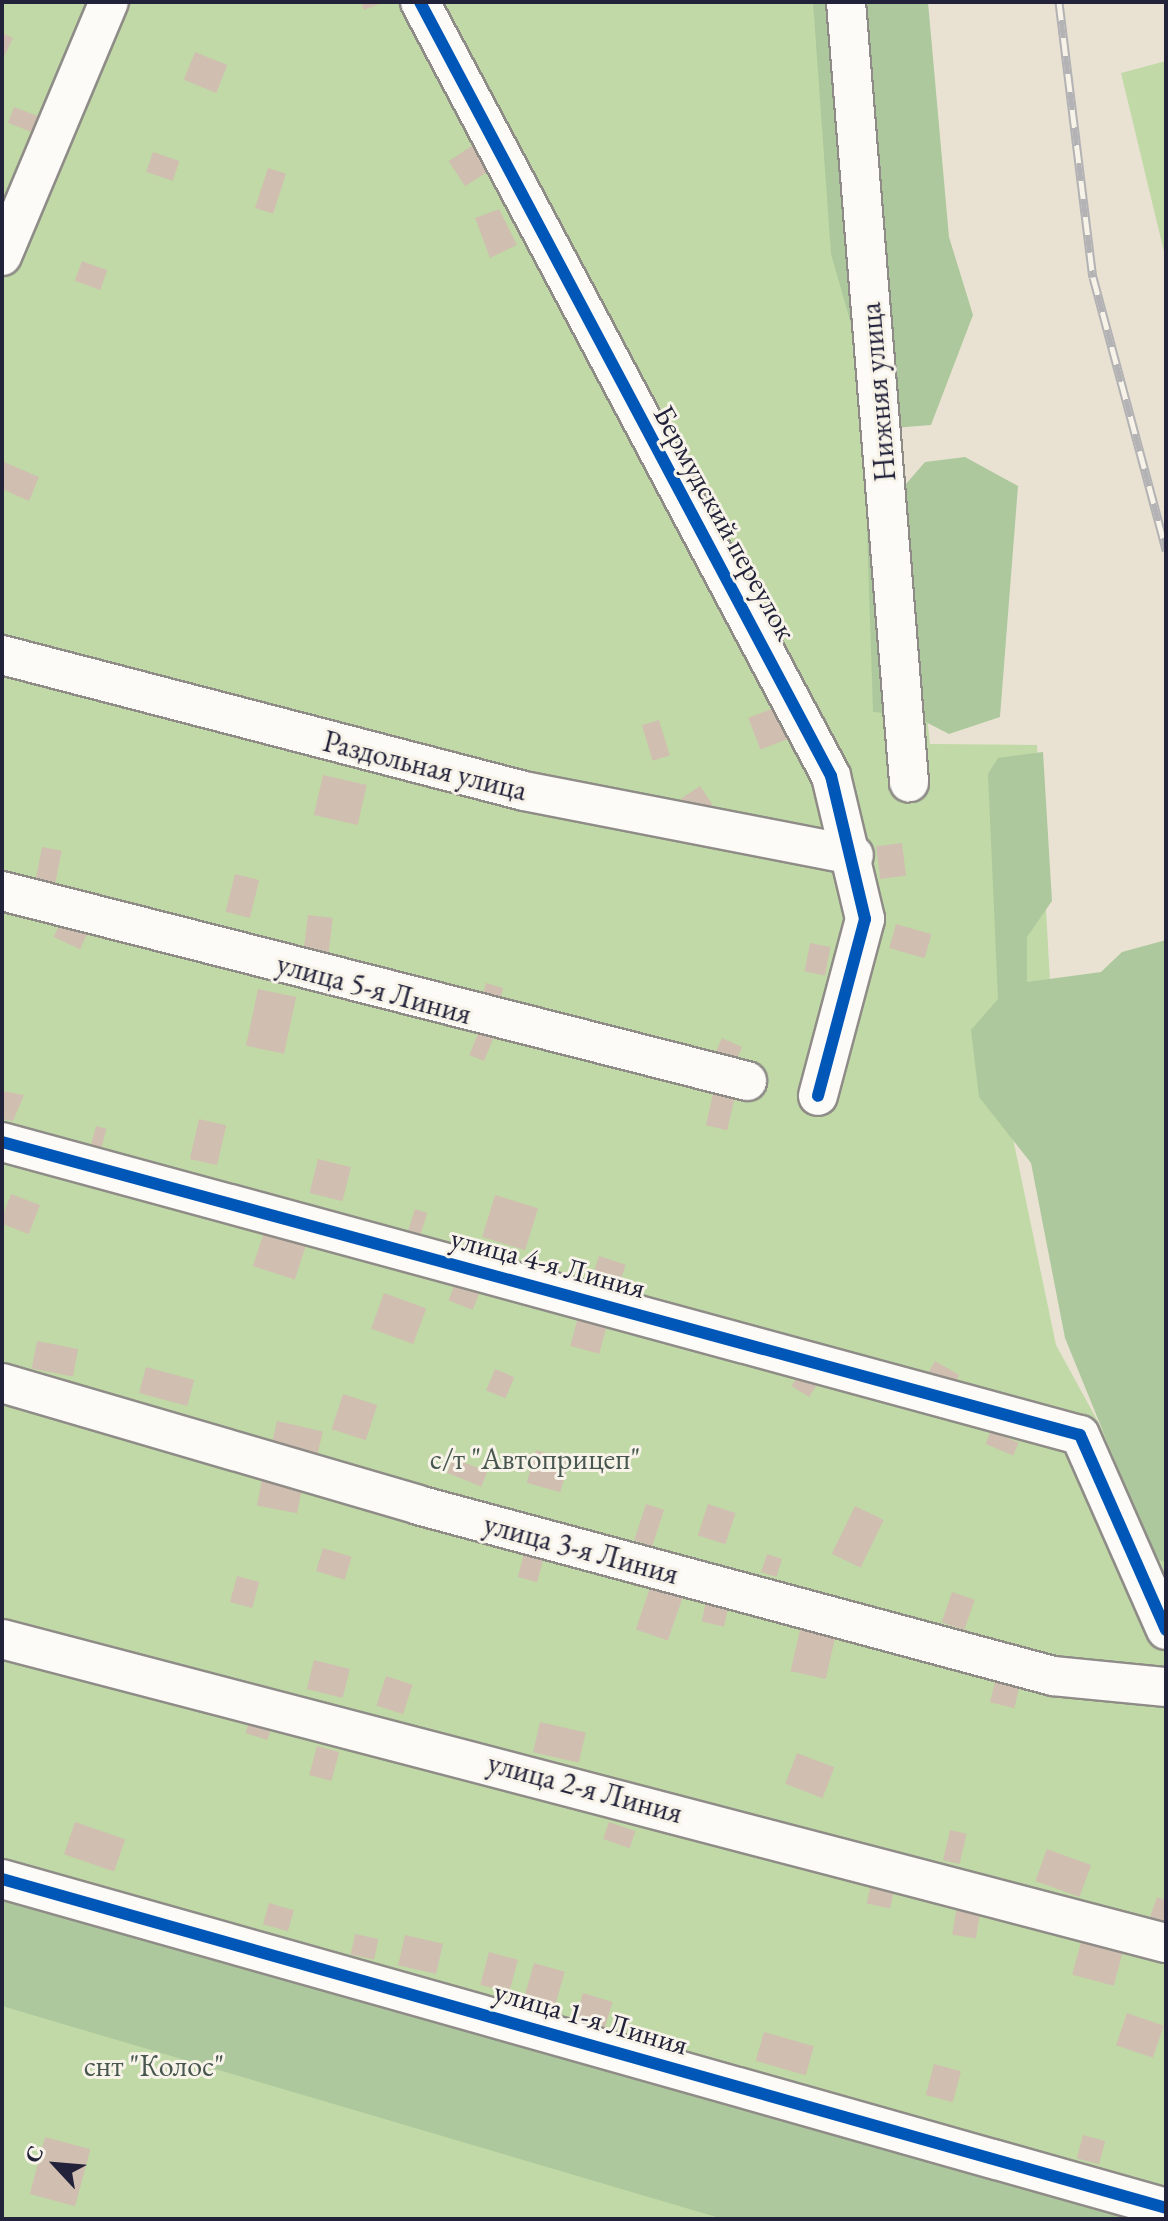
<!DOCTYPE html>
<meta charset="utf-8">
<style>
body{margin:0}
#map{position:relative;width:1168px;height:2221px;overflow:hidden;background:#e9e2d3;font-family:"EB Garamond",serif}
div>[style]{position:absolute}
.green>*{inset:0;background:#c0d9a6}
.forest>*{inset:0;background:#aec89d}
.building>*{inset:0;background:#d0bfb0;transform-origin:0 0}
.roads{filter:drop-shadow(2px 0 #8f8c88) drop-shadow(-2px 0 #8f8c88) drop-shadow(0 2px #8f8c88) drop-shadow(0 -2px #8f8c88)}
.minor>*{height:38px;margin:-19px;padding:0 19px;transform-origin:19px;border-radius:19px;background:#fcfbf8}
.rail>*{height:9px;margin-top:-4.5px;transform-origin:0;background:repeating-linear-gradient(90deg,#f7f3e8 0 18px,#b3b2b4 0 36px);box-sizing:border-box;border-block:2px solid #b3b2b4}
.cycleway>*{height:12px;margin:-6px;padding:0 6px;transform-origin:6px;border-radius:6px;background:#0057b8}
span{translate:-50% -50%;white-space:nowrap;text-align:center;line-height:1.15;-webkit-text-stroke:6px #f7f3e8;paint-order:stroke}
.street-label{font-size:30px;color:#22223b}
.park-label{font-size:30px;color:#475750}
.frame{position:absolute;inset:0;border:4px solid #22223b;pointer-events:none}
.north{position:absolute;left:16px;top:2125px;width:80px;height:80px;-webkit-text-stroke:6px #f7f3e8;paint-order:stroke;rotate:296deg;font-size:22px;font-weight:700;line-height:32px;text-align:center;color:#22223b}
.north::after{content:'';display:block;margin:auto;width:28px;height:36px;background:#22223b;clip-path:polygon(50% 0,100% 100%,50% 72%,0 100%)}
</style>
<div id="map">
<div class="green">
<div style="clip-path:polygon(2px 2px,850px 2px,930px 744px,1037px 745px,1050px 982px,1000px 1076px,1056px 1345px,1166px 1546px,1166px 2219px,2px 2219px)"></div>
<div style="clip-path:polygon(1166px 61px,1166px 260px,1121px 73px)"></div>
</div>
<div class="forest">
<div style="clip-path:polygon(813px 2px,928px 2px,949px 237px,973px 315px,931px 425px,881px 429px,831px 254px)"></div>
<div style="clip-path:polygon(965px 457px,1018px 486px,1000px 717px,949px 734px,914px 716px,873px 712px,867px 529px,925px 462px)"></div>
<div style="clip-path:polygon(1043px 752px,1052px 901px,1027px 937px,1027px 982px,1101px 972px,1122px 952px,1166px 940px,1166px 1562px,1155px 1559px,1065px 1338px,1031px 1163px,979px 1097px,971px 1030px,998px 999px,988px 774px,998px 758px)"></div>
<div style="clip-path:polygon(2px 1886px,1148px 2219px,723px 2219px,2px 2006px)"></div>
</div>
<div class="building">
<div style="clip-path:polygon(361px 2px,384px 2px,364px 10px)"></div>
<div style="clip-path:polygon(2px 33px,13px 38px,2px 61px)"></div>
<div style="left:195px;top:52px;width:35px;height:30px;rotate:22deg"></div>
<div style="left:14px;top:107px;width:28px;height:17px;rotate:21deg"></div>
<div style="left:478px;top:142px;width:30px;height:35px;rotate:57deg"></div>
<div style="left:153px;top:152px;width:28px;height:21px;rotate:19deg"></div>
<div style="left:268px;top:168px;width:19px;height:42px;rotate:18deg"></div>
<div style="clip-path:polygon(499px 209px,517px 245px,490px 258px,475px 218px)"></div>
<div style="left:82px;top:261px;width:27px;height:21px;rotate:20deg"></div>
<div style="clip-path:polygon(4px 462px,39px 477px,29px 501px,2px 489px)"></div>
<div style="left:779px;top:706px;width:34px;height:33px;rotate:69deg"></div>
<div style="left:659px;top:720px;width:37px;height:18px;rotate:73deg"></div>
<div style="left:323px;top:775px;width:45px;height:41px;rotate:13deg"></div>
<div style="left:700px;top:786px;width:22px;height:23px;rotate:56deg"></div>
<div style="left:902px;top:843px;width:33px;height:26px;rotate:83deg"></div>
<div style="left:42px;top:847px;width:20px;height:37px;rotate:11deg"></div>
<div style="left:235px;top:874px;width:25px;height:39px;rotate:14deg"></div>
<div style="left:308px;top:915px;width:25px;height:37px;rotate:7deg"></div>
<div style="left:63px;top:917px;width:29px;height:22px;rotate:25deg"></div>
<div style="left:896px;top:924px;width:37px;height:25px;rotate:16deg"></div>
<div style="left:810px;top:943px;width:21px;height:29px;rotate:11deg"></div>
<div style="left:486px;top:983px;width:18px;height:17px;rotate:16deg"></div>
<div style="left:258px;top:989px;width:39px;height:58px;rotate:12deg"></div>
<div style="left:479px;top:1031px;width:16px;height:26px;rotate:22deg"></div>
<div style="left:722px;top:1038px;width:22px;height:22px;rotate:24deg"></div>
<div style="clip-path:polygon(2px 1091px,24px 1095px,13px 1121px,2px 1119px)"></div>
<div style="left:713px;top:1094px;width:22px;height:32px;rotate:13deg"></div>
<div style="left:199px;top:1119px;width:28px;height:41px;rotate:13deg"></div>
<div style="left:96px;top:1126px;width:11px;height:22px;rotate:15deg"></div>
<div style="left:318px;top:1159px;width:34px;height:35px;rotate:14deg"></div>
<div style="left:11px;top:1194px;width:31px;height:31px;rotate:21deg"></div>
<div style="left:495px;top:1195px;width:45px;height:44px;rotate:17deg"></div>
<div style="left:415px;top:1209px;width:13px;height:22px;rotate:18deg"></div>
<div style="left:265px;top:1229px;width:44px;height:39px;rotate:18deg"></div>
<div style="left:599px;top:1256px;width:28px;height:32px;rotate:18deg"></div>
<div style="left:456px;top:1281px;width:26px;height:21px;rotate:21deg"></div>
<div style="left:384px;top:1293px;width:45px;height:38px;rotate:20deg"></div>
<div style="left:578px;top:1317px;width:30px;height:30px;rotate:15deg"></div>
<div style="left:37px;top:1341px;width:42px;height:28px;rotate:11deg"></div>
<div style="left:935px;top:1361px;width:28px;height:21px;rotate:30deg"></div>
<div style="left:146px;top:1367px;width:50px;height:27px;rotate:15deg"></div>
<div style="left:495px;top:1369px;width:21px;height:23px;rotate:23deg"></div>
<div style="left:798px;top:1375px;width:21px;height:13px;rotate:31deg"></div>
<div style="left:343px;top:1394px;width:36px;height:37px;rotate:18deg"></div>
<div style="left:277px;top:1421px;width:47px;height:28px;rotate:13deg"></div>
<div style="left:991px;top:1431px;width:30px;height:14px;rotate:23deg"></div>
<div style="left:536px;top:1450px;width:35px;height:34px;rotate:16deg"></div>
<div style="left:453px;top:1458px;width:37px;height:16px;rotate:22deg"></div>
<div style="left:263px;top:1474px;width:41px;height:32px;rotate:11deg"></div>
<div style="left:646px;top:1504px;width:19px;height:38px;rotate:18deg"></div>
<div style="left:708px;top:1504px;width:29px;height:33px;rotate:18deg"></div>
<div style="left:855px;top:1506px;width:32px;height:53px;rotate:26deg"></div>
<div style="left:323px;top:1548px;width:30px;height:24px;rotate:17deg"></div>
<div style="left:525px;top:1550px;width:20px;height:28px;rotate:15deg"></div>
<div style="left:767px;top:1554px;width:16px;height:19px;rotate:18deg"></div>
<div style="left:237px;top:1576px;width:23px;height:27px;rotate:15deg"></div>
<div style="left:651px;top:1585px;width:34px;height:47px;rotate:19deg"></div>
<div style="left:952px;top:1592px;width:24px;height:32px;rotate:19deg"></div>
<div style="left:706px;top:1602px;width:23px;height:20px;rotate:13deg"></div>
<div style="left:800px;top:1630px;width:36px;height:42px;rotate:13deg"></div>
<div style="left:314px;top:1660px;width:37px;height:30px;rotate:14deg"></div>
<div style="left:386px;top:1676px;width:28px;height:31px;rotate:18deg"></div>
<div style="left:996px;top:1678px;width:25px;height:25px;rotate:14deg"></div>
<div style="left:252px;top:1713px;width:23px;height:21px;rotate:18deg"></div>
<div style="left:540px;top:1722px;width:47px;height:31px;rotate:13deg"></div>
<div style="left:317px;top:1746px;width:23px;height:30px;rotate:15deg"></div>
<div style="left:797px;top:1753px;width:40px;height:33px;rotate:21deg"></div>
<div style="left:75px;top:1822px;width:53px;height:34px;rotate:19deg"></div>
<div style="left:609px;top:1822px;width:28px;height:18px;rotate:19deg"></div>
<div style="left:950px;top:1830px;width:17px;height:31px;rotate:13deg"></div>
<div style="left:1047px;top:1849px;width:47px;height:34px;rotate:20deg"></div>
<div style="left:871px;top:1883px;width:24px;height:21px;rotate:12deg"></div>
<div style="clip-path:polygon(1157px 1897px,1166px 1900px,1166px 1923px,1150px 1917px)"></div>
<div style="left:269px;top:1903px;width:26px;height:22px;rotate:16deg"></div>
<div style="left:957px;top:1905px;width:24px;height:30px;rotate:9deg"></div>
<div style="left:355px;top:1934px;width:24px;height:21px;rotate:12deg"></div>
<div style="left:405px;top:1935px;width:39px;height:31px;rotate:13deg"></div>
<div style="left:1082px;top:1938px;width:43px;height:38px;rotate:15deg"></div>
<div style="left:489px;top:1952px;width:30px;height:34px;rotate:15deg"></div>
<div style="left:534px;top:1963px;width:32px;height:35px;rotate:16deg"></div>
<div style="left:583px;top:1993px;width:31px;height:27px;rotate:17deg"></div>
<div style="left:1127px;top:2013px;width:39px;height:34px;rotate:19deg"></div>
<div style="left:764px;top:2032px;width:52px;height:30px;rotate:16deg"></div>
<div style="left:934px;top:2064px;width:28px;height:32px;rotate:15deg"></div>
<div style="left:1083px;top:2135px;width:23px;height:24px;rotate:15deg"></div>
<div style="left:45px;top:2137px;width:47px;height:59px;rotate:15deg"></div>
</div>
<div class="roads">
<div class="minor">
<div style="left:420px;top:2px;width:876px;rotate:62.03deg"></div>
<div style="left:831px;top:776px;width:147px;rotate:76.6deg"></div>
<div style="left:865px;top:919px;width:183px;rotate:104.9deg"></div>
<div style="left:846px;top:2px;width:783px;rotate:85.38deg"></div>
<div style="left:2px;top:256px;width:276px;rotate:-67.2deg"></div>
<div style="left:2px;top:655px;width:539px;rotate:14.6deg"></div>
<div style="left:524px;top:791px;width:336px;rotate:11deg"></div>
<div style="left:2px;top:891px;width:769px;rotate:14.31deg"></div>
<div style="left:2px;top:1142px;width:1117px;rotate:15.21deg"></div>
<div style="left:1080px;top:1435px;width:213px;rotate:66.2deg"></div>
<div style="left:2px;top:1383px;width:434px;rotate:16.3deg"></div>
<div style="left:418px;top:1505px;width:658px;rotate:15.07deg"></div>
<div style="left:1053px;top:1676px;width:114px;rotate:5.6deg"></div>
<div style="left:2px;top:1639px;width:1203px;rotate:14.64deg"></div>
<div style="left:2px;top:1879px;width:1210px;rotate:15.78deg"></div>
</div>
</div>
<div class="rail">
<div style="left:1059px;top:2px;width:277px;rotate:83deg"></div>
<div style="left:1093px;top:277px;width:283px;rotate:75deg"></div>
</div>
<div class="cycleway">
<div style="left:420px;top:2px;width:876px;rotate:62.03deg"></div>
<div style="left:831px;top:776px;width:147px;rotate:76.6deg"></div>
<div style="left:865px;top:919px;width:183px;rotate:104.9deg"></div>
<div style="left:2px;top:1142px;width:1117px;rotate:15.21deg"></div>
<div style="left:1080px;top:1435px;width:213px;rotate:66.2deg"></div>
<div style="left:2px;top:1879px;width:1210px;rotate:15.78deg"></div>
</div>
<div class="street-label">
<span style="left:878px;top:392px;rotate:-95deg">Нижняя улица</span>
<span style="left:725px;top:523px;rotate:61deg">Бермудский переулок</span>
<span style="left:425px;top:766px;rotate:14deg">Раздольная улица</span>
<span style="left:374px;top:989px;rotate:15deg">улица 5-я Линия</span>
<span style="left:548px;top:1263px;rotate:15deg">улица 4-я Линия</span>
<span style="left:581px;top:1549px;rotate:15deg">улица 3-я Линия</span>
<span style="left:585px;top:1788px;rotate:15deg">улица 2-я Линия</span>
<span style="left:591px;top:2018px;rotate:16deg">улица 1-я Линия</span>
</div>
<div class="park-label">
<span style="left:535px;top:1459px">с/т "Автоприцеп"</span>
<span style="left:154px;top:2066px">снт "Колос"</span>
</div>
<div class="frame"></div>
<div class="north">С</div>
</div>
